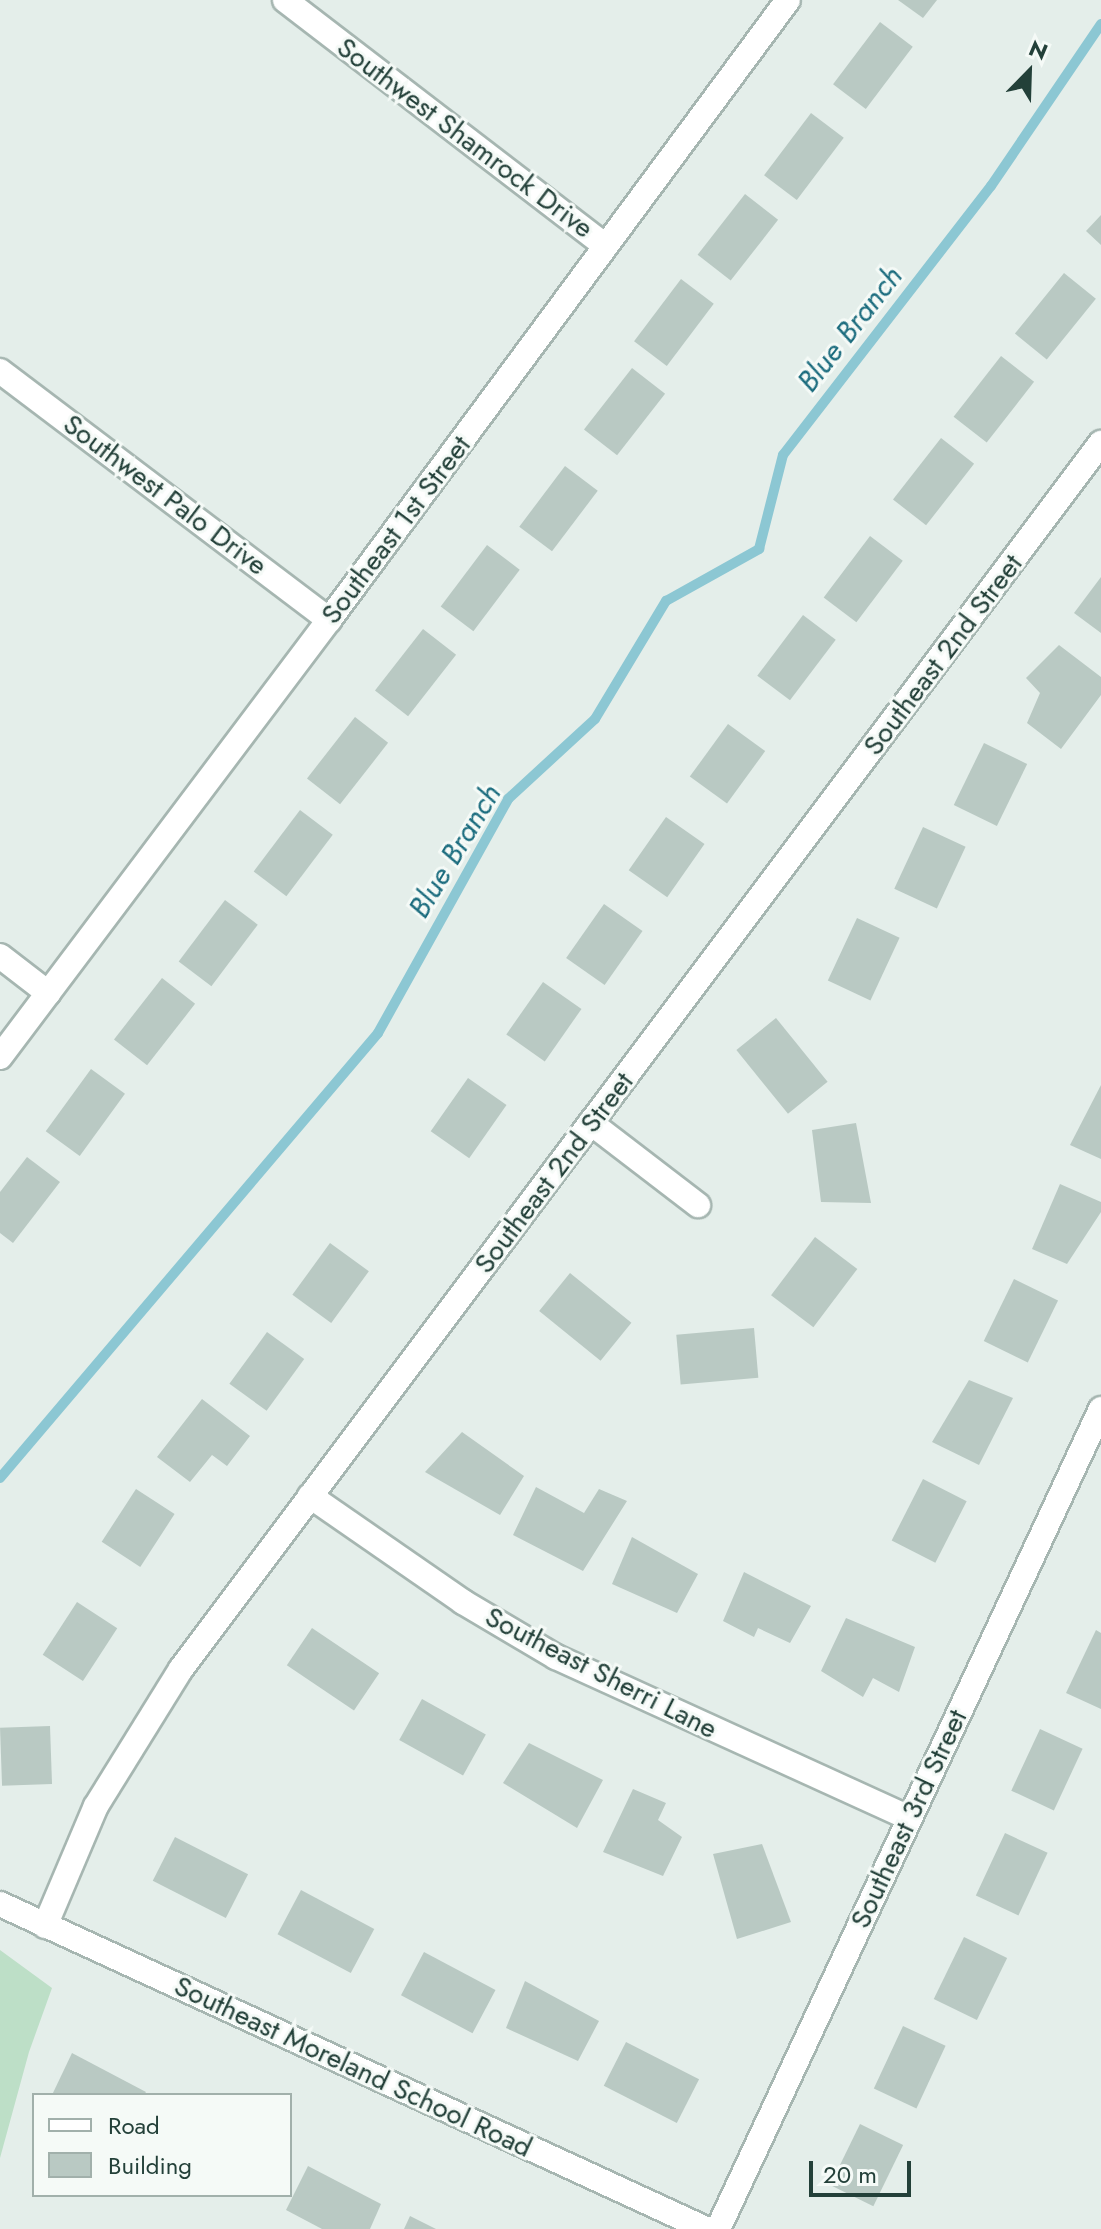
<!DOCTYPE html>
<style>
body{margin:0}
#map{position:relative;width:1101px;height:2229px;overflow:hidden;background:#e4eeea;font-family:Jost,sans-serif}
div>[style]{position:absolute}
.green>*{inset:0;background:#bddfc7}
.stream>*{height:10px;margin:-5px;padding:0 5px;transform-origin:5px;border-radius:5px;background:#8cc7d3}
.building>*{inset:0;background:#b9c9c3;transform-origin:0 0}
.roads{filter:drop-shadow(2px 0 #a6b6b1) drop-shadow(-2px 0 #a6b6b1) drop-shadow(0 2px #a6b6b1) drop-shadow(0 -2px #a6b6b1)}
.street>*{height:24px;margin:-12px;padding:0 12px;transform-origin:12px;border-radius:12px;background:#fff}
.secondary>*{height:24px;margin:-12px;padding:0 12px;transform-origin:12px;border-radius:12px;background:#fff}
span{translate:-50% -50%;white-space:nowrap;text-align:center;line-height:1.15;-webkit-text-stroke:6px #f5faf7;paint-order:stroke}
.street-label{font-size:28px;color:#234039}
.water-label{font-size:30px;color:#1b6c7e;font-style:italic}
.legend{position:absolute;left:32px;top:2093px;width:260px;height:104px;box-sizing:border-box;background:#f5faf7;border:2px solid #a1b0ab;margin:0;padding:10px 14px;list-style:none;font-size:24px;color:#234039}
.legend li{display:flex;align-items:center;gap:16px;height:40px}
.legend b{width:40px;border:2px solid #a1b0ab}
.north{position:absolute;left:989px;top:32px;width:80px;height:80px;-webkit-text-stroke:6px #f5faf7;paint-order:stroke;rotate:23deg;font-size:22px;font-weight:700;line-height:32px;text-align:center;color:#234039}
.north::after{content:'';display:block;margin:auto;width:28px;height:36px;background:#234039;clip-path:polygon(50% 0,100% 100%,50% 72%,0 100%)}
.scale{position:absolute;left:809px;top:2161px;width:102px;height:36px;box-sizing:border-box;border:4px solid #234039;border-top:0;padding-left:10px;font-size:24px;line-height:28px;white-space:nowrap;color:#234039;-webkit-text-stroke:6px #f5faf7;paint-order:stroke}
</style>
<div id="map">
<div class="green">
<div style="clip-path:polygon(0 1950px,52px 1988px,29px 2052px,0 2158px)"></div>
</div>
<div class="stream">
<div style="left:0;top:1478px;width:584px;rotate:-49.65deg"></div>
<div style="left:378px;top:1033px;width:268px;rotate:-60.9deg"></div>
<div style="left:508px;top:799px;width:118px;rotate:-42.6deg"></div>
<div style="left:595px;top:719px;width:138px;rotate:-59deg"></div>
<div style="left:666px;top:601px;width:107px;rotate:-29.2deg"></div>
<div style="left:759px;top:549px;width:97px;rotate:-75.7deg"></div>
<div style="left:783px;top:455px;width:340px;rotate:-52.3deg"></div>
<div style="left:991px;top:186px;width:196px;rotate:-55.8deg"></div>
</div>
<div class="building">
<div style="clip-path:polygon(898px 0,937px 0,923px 18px)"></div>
<div style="left:880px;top:22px;width:41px;height:78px;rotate:37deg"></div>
<div style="left:811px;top:113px;width:41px;height:78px;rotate:37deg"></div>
<div style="left:745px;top:194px;width:42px;height:77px;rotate:38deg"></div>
<div style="clip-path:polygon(1101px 215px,1101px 245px,1086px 231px)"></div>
<div style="left:1064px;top:273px;width:41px;height:78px;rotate:39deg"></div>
<div style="left:681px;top:279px;width:41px;height:78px;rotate:37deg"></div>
<div style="left:1001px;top:356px;width:42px;height:77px;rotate:38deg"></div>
<div style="left:632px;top:368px;width:42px;height:78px;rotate:38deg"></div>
<div style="left:941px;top:438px;width:42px;height:78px;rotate:38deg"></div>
<div style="left:565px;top:466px;width:41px;height:76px;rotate:37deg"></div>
<div style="left:870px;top:536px;width:41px;height:77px;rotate:37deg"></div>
<div style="left:487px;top:545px;width:41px;height:77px;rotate:37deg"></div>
<div style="clip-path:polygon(1101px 577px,1101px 633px,1074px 613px)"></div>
<div style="left:803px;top:615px;width:41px;height:76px;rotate:37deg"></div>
<div style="left:423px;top:629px;width:42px;height:78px;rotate:38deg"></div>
<div style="clip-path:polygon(1059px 645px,1101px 677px,1101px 695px,1061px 749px,1027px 723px,1040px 693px,1026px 678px)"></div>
<div style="left:355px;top:717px;width:42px;height:78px;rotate:38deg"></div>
<div style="left:728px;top:724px;width:46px;height:65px;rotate:36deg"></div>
<div style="left:984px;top:743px;width:48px;height:69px;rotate:26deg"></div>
<div style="left:300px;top:810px;width:41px;height:77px;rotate:37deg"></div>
<div style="left:666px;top:817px;width:47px;height:65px;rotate:35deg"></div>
<div style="left:923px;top:827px;width:47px;height:68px;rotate:25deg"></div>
<div style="left:225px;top:900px;width:41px;height:77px;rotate:37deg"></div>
<div style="left:604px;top:904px;width:47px;height:66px;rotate:35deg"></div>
<div style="left:857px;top:918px;width:47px;height:69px;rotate:25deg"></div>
<div style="left:162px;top:978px;width:42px;height:78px;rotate:38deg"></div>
<div style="left:543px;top:982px;width:47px;height:64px;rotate:35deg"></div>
<div style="left:776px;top:1018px;width:82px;height:51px;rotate:51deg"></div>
<div style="left:91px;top:1069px;width:42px;height:77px;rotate:36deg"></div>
<div style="left:468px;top:1078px;width:47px;height:65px;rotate:35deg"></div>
<div style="clip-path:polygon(1101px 1085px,1101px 1159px,1070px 1145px)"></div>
<div style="clip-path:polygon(856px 1123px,871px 1203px,821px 1202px,812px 1130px)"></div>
<div style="clip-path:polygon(27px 1157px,60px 1182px,13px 1243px,0 1233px,0 1192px)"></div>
<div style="clip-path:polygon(1060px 1184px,1101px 1202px,1101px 1212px,1067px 1264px,1032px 1249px)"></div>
<div style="left:815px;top:1237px;width:53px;height:73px;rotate:37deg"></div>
<div style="left:330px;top:1243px;width:48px;height:64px;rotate:36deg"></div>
<div style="left:570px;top:1273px;width:79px;height:49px;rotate:39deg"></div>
<div style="left:1014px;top:1279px;width:49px;height:69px;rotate:26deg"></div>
<div style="left:754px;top:1328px;width:50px;height:78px;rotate:85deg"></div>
<div style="left:267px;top:1332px;width:46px;height:64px;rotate:36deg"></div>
<div style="clip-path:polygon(969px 1380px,1013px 1398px,979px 1465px,932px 1442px)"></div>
<div style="clip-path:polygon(202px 1399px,250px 1436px,227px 1466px,212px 1455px,190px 1482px,157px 1457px)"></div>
<div style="clip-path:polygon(462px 1432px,524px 1476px,500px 1515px,425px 1472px)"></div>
<div style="left:923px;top:1479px;width:49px;height:69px;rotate:27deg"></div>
<div style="clip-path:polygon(536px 1487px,584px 1513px,599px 1489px,627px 1501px,583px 1571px,513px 1535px)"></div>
<div style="left:136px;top:1489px;width:46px;height:63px;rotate:33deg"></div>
<div style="clip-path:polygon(632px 1537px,698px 1574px,677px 1613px,612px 1584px)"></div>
<div style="clip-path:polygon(744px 1572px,811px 1606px,790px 1643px,758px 1628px,754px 1637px,723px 1621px)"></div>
<div style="left:77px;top:1602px;width:48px;height:63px;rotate:33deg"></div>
<div style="clip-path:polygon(846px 1618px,915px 1647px,899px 1692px,873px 1678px,863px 1697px,821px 1671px)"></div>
<div style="left:312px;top:1628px;width:81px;height:45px;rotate:34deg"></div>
<div style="clip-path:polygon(1096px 1630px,1101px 1633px,1101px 1709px,1066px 1693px)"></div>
<div style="left:422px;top:1699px;width:73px;height:47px;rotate:29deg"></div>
<div style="left:50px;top:1726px;width:58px;height:50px;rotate:88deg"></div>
<div style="left:1040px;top:1729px;width:47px;height:68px;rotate:25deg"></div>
<div style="clip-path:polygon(529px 1743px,603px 1780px,577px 1828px,503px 1783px)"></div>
<div style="clip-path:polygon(633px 1789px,666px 1803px,658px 1820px,682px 1837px,663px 1876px,603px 1852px)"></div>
<div style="left:1005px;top:1833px;width:47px;height:69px;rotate:25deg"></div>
<div style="left:175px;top:1837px;width:82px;height:49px;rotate:27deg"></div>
<div style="clip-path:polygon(762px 1844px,791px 1922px,737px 1939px,713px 1854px)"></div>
<div style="left:301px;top:1890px;width:83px;height:50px;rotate:28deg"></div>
<div style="left:964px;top:1937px;width:48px;height:69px;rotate:26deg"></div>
<div style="left:424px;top:1952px;width:81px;height:49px;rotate:28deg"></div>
<div style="clip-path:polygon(525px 1981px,599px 2021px,578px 2061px,506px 2028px)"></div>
<div style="left:903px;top:2026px;width:47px;height:69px;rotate:25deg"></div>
<div style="left:626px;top:2042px;width:82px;height:49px;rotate:27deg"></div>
<div style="clip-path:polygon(72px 2053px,146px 2092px,144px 2095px,52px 2095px)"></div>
<div style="left:860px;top:2124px;width:48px;height:68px;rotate:26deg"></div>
<div style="clip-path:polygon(308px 2166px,381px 2204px,370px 2229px,322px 2229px,286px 2210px)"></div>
<div style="clip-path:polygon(410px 2216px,436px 2229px,404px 2229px)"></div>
</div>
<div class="roads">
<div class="street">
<div style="left:285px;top:0;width:404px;rotate:37.5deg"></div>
<div style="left:0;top:371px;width:413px;rotate:37.1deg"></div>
<div style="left:0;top:956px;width:61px;rotate:37.6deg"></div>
<div style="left:0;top:1057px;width:547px;rotate:-53.03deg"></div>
<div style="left:329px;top:620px;width:771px;rotate:-53.49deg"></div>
<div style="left:591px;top:1123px;width:135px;rotate:37.5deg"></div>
<div style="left:310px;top:1496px;width:186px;rotate:34.7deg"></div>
<div style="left:463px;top:1602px;width:108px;rotate:30.6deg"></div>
<div style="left:556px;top:1657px;width:388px;rotate:24.5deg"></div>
<div style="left:45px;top:1926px;width:130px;rotate:-67deg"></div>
<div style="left:96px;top:1806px;width:161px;rotate:-58.2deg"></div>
<div style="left:181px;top:1669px;width:1533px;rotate:-53.12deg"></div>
<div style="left:718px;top:2229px;width:905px;rotate:-64.96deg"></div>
</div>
<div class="secondary">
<div style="left:0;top:1904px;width:777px;rotate:24.72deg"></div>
</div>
</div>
<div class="street-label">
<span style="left:465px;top:138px;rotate:37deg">Southwest Shamrock Drive</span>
<span style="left:165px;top:495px;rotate:37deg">Southwest Palo Drive</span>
<span style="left:396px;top:530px;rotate:-53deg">Southeast 1st Street</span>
<span style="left:943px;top:655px;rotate:-53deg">Southeast 2nd Street</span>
<span style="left:554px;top:1173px;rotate:-53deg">Southeast 2nd Street</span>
<span style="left:601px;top:1673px;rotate:27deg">Southeast Sherri Lane</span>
<span style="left:909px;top:1819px;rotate:-65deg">Southeast 3rd Street</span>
<span style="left:353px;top:2067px;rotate:25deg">Southeast Moreland School Road</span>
</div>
<div class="water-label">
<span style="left:850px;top:329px;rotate:-52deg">Blue Branch</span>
<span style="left:455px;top:851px;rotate:-59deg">Blue Branch</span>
</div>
<ul class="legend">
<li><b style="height:10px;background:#fff"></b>Road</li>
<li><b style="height:22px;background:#b9c9c3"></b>Building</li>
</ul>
<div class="north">N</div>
<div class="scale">20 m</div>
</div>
